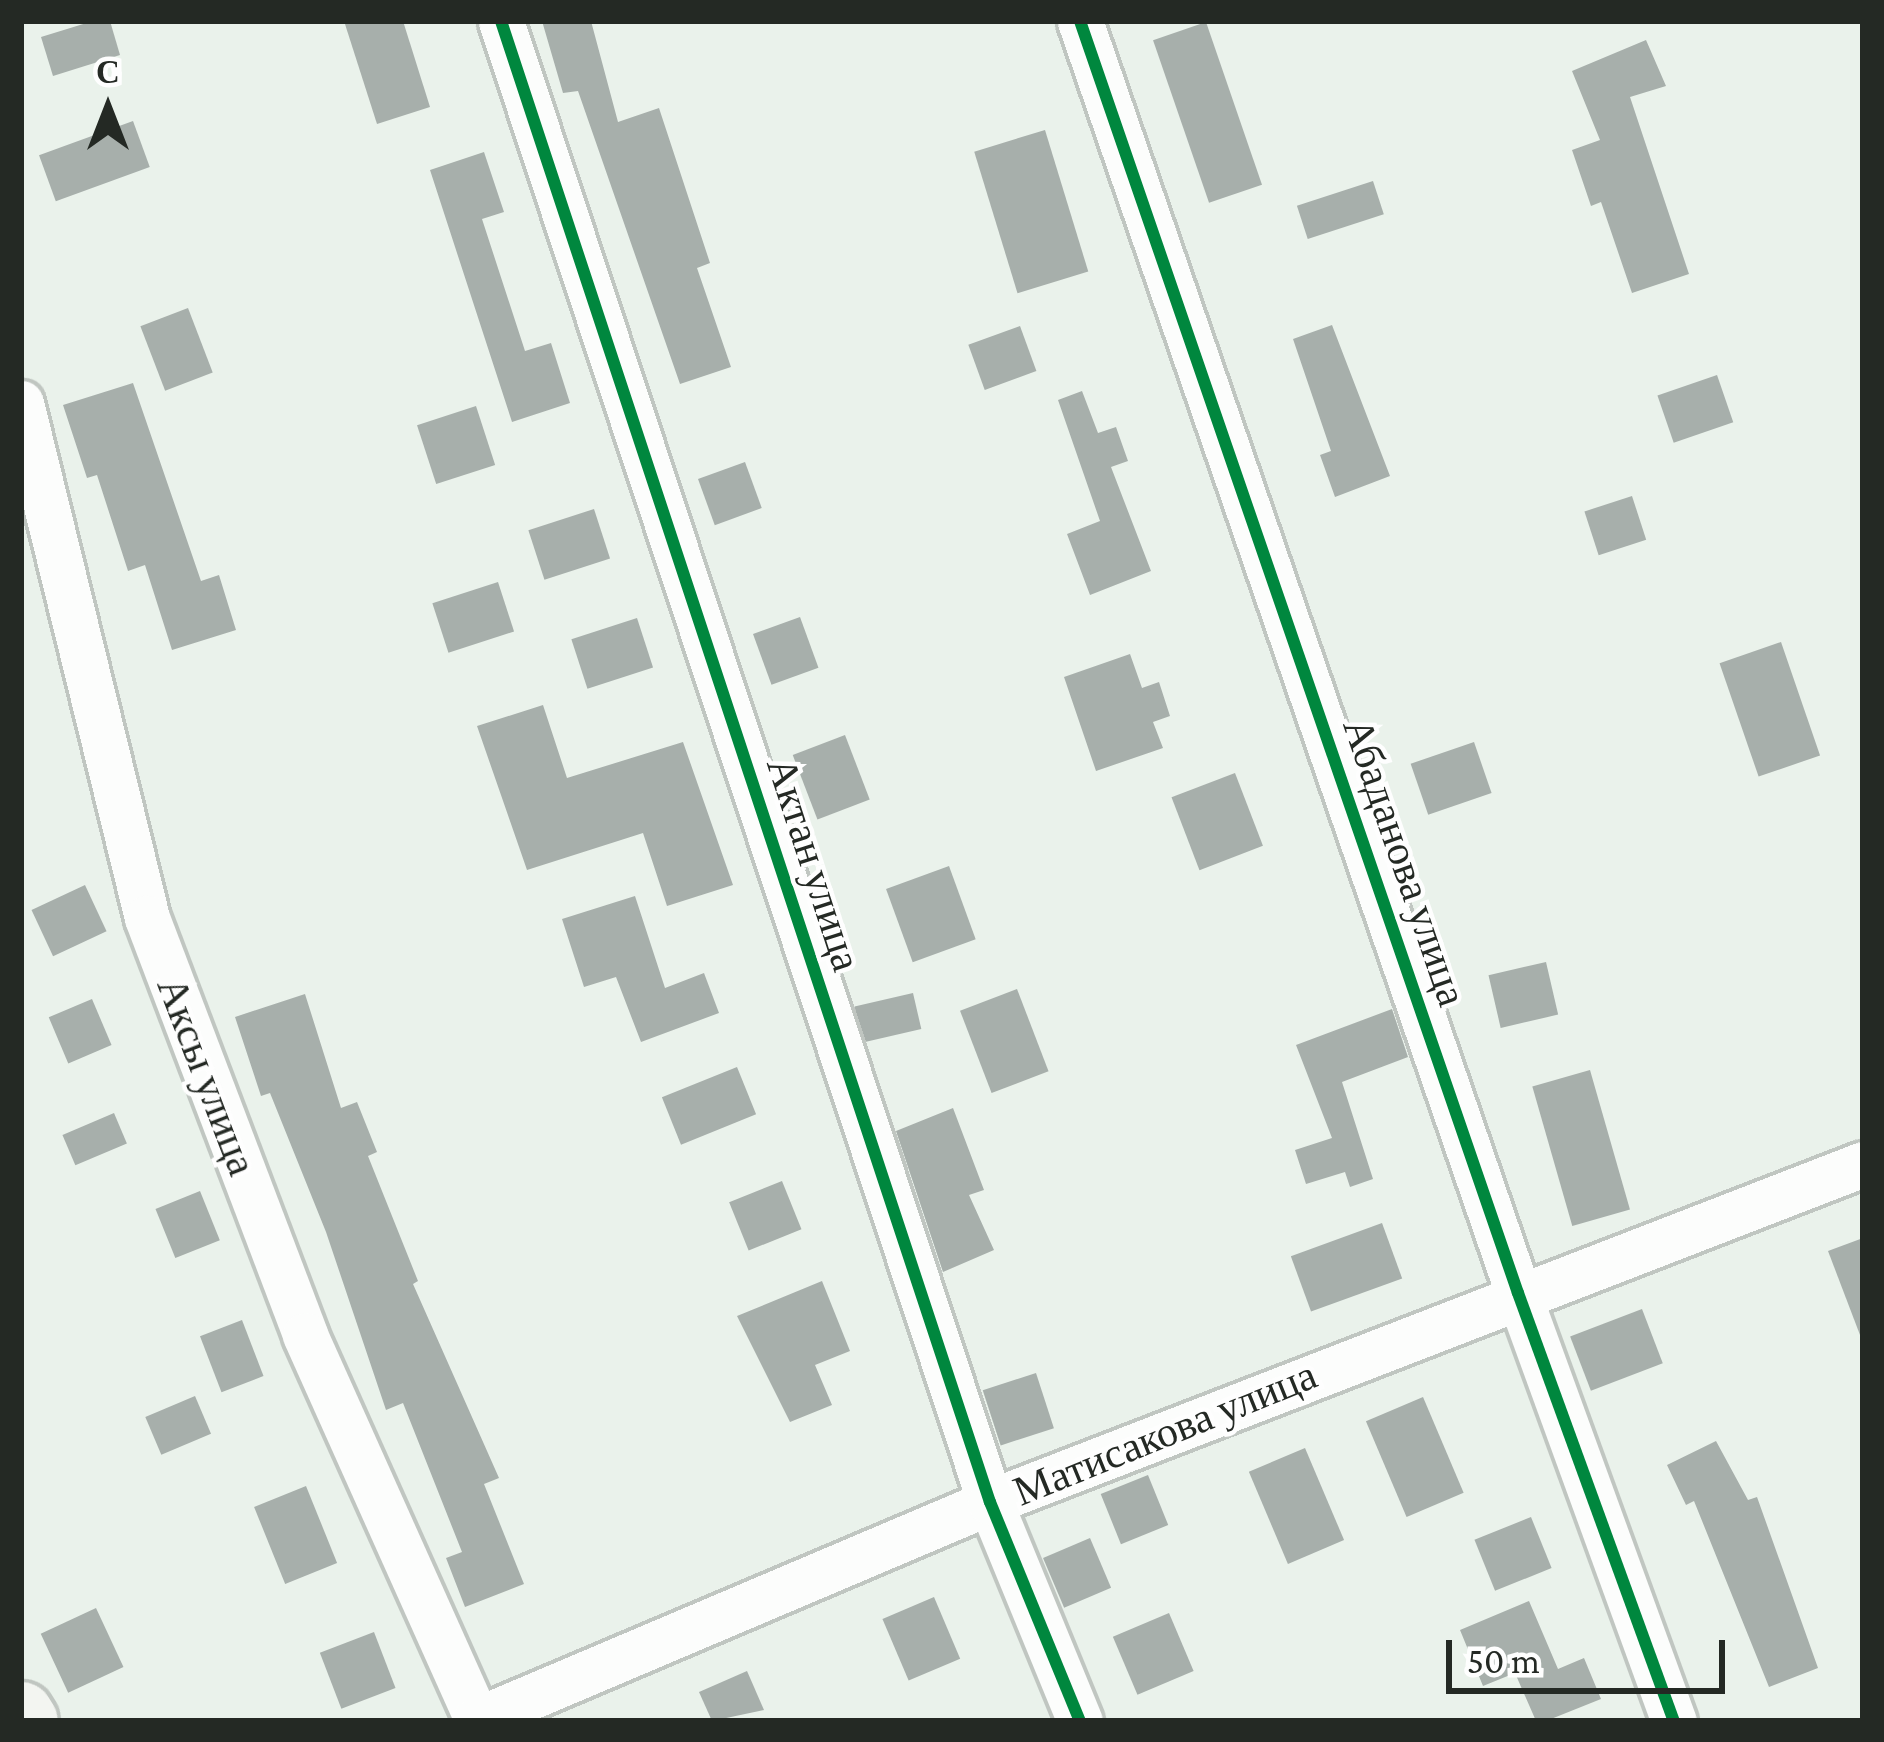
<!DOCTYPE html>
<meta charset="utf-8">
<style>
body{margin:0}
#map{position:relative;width:1884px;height:1742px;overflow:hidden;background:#eaf2eb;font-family:"Crimson Pro",serif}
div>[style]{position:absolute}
.building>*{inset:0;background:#a7afab;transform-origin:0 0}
.roads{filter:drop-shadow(3px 0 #c0c6c1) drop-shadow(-3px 0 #c0c6c1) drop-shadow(0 3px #c0c6c1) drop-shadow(0 -3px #c0c6c1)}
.street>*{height:45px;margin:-22.5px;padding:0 22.5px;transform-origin:22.5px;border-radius:22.5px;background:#fcfdfc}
.secondary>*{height:63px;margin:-31.5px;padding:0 31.5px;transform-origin:31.5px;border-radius:31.5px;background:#f3f5f1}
.cycleway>*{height:12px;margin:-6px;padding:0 6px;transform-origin:6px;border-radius:6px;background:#00873e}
span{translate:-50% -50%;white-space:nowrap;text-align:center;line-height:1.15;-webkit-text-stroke:9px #fefefe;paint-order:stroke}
.street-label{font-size:42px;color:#242924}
.frame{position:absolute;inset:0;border:24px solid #242924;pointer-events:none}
.north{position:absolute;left:48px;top:48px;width:120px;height:120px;-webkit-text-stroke:9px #fefefe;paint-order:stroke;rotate:0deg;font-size:33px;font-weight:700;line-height:48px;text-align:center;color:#242924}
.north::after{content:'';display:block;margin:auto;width:42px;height:54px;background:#242924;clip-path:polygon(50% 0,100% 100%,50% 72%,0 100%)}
.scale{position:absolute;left:1446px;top:1640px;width:279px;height:54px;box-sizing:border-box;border:6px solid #242924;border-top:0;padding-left:15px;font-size:36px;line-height:42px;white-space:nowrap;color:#242924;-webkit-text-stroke:9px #fefefe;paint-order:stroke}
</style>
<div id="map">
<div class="building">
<div style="clip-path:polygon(93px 21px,110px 21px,120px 55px,53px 76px,41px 37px)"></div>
<div style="clip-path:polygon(344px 21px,403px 21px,430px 107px,377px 124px)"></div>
<div style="clip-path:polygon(542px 21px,591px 21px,618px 122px,659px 108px,710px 263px,697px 268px,731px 367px,680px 384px,578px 91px,563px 93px)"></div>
<div style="left:1206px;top:22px;width:172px;height:56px;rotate:71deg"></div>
<div style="clip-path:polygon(1646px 40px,1666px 86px,1630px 97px,1689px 274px,1632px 293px,1601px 202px,1591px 206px,1572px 150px,1600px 140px,1572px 71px)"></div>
<div style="left:133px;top:121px;width:49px;height:100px;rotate:70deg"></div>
<div style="left:1045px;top:130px;width:148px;height:74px;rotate:73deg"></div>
<div style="clip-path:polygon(484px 152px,504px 212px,482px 219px,525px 351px,551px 343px,570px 403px,512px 422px,430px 170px)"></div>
<div style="left:1373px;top:181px;width:35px;height:80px;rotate:72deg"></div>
<div style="left:188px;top:308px;width:69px;height:51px;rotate:69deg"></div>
<div style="clip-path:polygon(1332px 325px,1390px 476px,1335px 497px,1320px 455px,1331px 451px,1293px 339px)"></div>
<div style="left:1020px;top:326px;width:48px;height:55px;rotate:70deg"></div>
<div style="left:1717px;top:375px;width:50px;height:63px;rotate:71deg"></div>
<div style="clip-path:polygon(133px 383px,201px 581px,219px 575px,236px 630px,172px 650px,145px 565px,128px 571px,97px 475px,87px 478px,63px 405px)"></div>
<div style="clip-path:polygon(1082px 391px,1098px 433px,1116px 427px,1128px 461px,1111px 467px,1151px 571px,1090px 595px,1067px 534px,1100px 521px,1058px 400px)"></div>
<div style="left:476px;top:406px;width:62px;height:62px;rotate:72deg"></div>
<div style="left:745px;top:462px;width:49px;height:50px;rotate:70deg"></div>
<div style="left:1632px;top:496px;width:46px;height:50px;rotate:72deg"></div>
<div style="left:594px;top:509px;width:52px;height:69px;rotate:72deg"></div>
<div style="left:498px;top:582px;width:52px;height:69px;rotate:72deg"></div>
<div style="left:800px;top:617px;width:54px;height:50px;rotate:70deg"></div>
<div style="left:637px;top:618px;width:52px;height:69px;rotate:72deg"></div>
<div style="left:1781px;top:642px;width:120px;height:65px;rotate:71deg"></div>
<div style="clip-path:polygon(1130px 654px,1142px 688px,1159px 682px,1170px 716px,1153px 722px,1163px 748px,1096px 771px,1064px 677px)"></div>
<div style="clip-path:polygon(543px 705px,567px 778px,683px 742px,733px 885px,667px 906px,643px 833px,527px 870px,477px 726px)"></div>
<div style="left:845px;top:735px;width:69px;height:56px;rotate:69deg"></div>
<div style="left:1474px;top:742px;width:54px;height:67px;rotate:71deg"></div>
<div style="left:1235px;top:773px;width:78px;height:68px;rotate:69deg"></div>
<div style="left:949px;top:866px;width:78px;height:67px;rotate:70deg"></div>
<div style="left:85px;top:885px;width:51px;height:59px;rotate:65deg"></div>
<div style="clip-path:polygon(635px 896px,665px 988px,704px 973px,719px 1013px,641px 1042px,616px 977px,584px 987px,562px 919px)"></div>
<div style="left:1546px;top:962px;width:54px;height:59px;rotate:77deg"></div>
<div style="left:1017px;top:989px;width:88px;height:61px;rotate:69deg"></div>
<div style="left:913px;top:993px;width:37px;height:60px;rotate:77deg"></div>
<div style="clip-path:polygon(305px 994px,341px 1108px,357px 1102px,377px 1152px,368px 1156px,418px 1281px,413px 1284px,499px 1478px,484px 1484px,524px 1584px,465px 1607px,446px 1558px,462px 1552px,403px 1403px,386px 1410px,326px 1232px,270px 1093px,261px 1096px,235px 1017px)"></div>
<div style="left:92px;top:999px;width:50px;height:47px;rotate:67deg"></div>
<div style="clip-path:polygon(1392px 1009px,1408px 1057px,1342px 1082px,1373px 1179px,1350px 1187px,1345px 1172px,1306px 1184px,1295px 1150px,1332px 1138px,1296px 1045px)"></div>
<div style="left:737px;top:1067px;width:51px;height:81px;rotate:68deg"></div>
<div style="left:1590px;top:1070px;width:145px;height:60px;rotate:74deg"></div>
<div style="clip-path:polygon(953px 1108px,984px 1190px,969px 1195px,994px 1250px,943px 1272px,896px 1131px)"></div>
<div style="left:114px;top:1113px;width:33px;height:56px;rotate:67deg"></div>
<div style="left:782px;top:1181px;width:52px;height:57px;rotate:68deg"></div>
<div style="left:200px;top:1191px;width:53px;height:48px;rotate:68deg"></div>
<div style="left:1382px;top:1223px;width:59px;height:97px;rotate:70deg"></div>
<div style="clip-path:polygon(1863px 1238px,1863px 1334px,1860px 1335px,1828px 1251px)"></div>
<div style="clip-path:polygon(822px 1281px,850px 1351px,815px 1365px,832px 1405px,790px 1422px,737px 1316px)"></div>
<div style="left:1642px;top:1309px;width:58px;height:77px;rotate:69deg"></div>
<div style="left:242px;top:1320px;width:60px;height:45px;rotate:69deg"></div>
<div style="left:1036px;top:1373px;width:58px;height:56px;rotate:72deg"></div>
<div style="left:195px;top:1396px;width:41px;height:54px;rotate:67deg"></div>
<div style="left:1423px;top:1397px;width:104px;height:62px;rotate:67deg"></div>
<div style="clip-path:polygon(1716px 1441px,1748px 1500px,1757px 1497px,1818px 1668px,1769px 1687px,1694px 1501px,1686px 1505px,1667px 1465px)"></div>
<div style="left:1305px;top:1448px;width:100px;height:61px;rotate:67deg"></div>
<div style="left:1148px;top:1475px;width:54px;height:51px;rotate:68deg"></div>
<div style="left:306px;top:1486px;width:83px;height:56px;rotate:68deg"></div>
<div style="left:1531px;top:1517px;width:55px;height:61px;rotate:68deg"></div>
<div style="left:1090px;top:1538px;width:54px;height:51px;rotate:67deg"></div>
<div style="left:934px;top:1597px;width:67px;height:56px;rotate:67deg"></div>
<div style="clip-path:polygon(1529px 1601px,1558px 1669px,1584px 1658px,1601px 1699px,1546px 1721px,1536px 1721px,1515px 1673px,1483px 1686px,1460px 1630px)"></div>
<div style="left:96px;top:1608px;width:65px;height:61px;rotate:65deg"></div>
<div style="left:1169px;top:1613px;width:63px;height:61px;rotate:67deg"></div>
<div style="left:374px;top:1632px;width:60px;height:58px;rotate:69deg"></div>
<div style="clip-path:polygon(747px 1671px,764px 1710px,712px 1721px,699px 1692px)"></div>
</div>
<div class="roads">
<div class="street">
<div style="left:501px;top:21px;width:1560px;rotate:71.73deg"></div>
<div style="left:990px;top:1502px;width:237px;rotate:67.7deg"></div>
<div style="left:1080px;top:21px;width:1345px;rotate:71deg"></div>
<div style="left:1518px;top:1293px;width:456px;rotate:70deg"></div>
<div style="left:21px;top:403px;width:530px;rotate:76.25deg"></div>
<div style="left:147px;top:918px;width:446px;rotate:69.2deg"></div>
<div style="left:305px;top:1335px;width:422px;rotate:65.9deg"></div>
<div style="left:474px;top:1721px;width:561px;rotate:-23deg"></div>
<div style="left:990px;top:1502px;width:936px;rotate:-21.16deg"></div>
</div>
<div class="secondary">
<div style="left:21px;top:1713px;width:9px;rotate:58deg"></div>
</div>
</div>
<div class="cycleway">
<div style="left:501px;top:21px;width:1560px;rotate:71.73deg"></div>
<div style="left:990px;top:1502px;width:237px;rotate:67.7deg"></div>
<div style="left:1080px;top:21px;width:1345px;rotate:71deg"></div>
<div style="left:1518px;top:1293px;width:456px;rotate:70deg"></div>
</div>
<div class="street-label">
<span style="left:1405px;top:862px;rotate:71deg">Абаданова улица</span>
<span style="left:814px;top:864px;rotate:72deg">Актан улица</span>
<span style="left:207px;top:1076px;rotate:69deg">Аксы улица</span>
<span style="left:1165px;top:1433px;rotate:-22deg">Матисакова улица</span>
</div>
<div class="frame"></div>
<div class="north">С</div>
<div class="scale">50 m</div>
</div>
